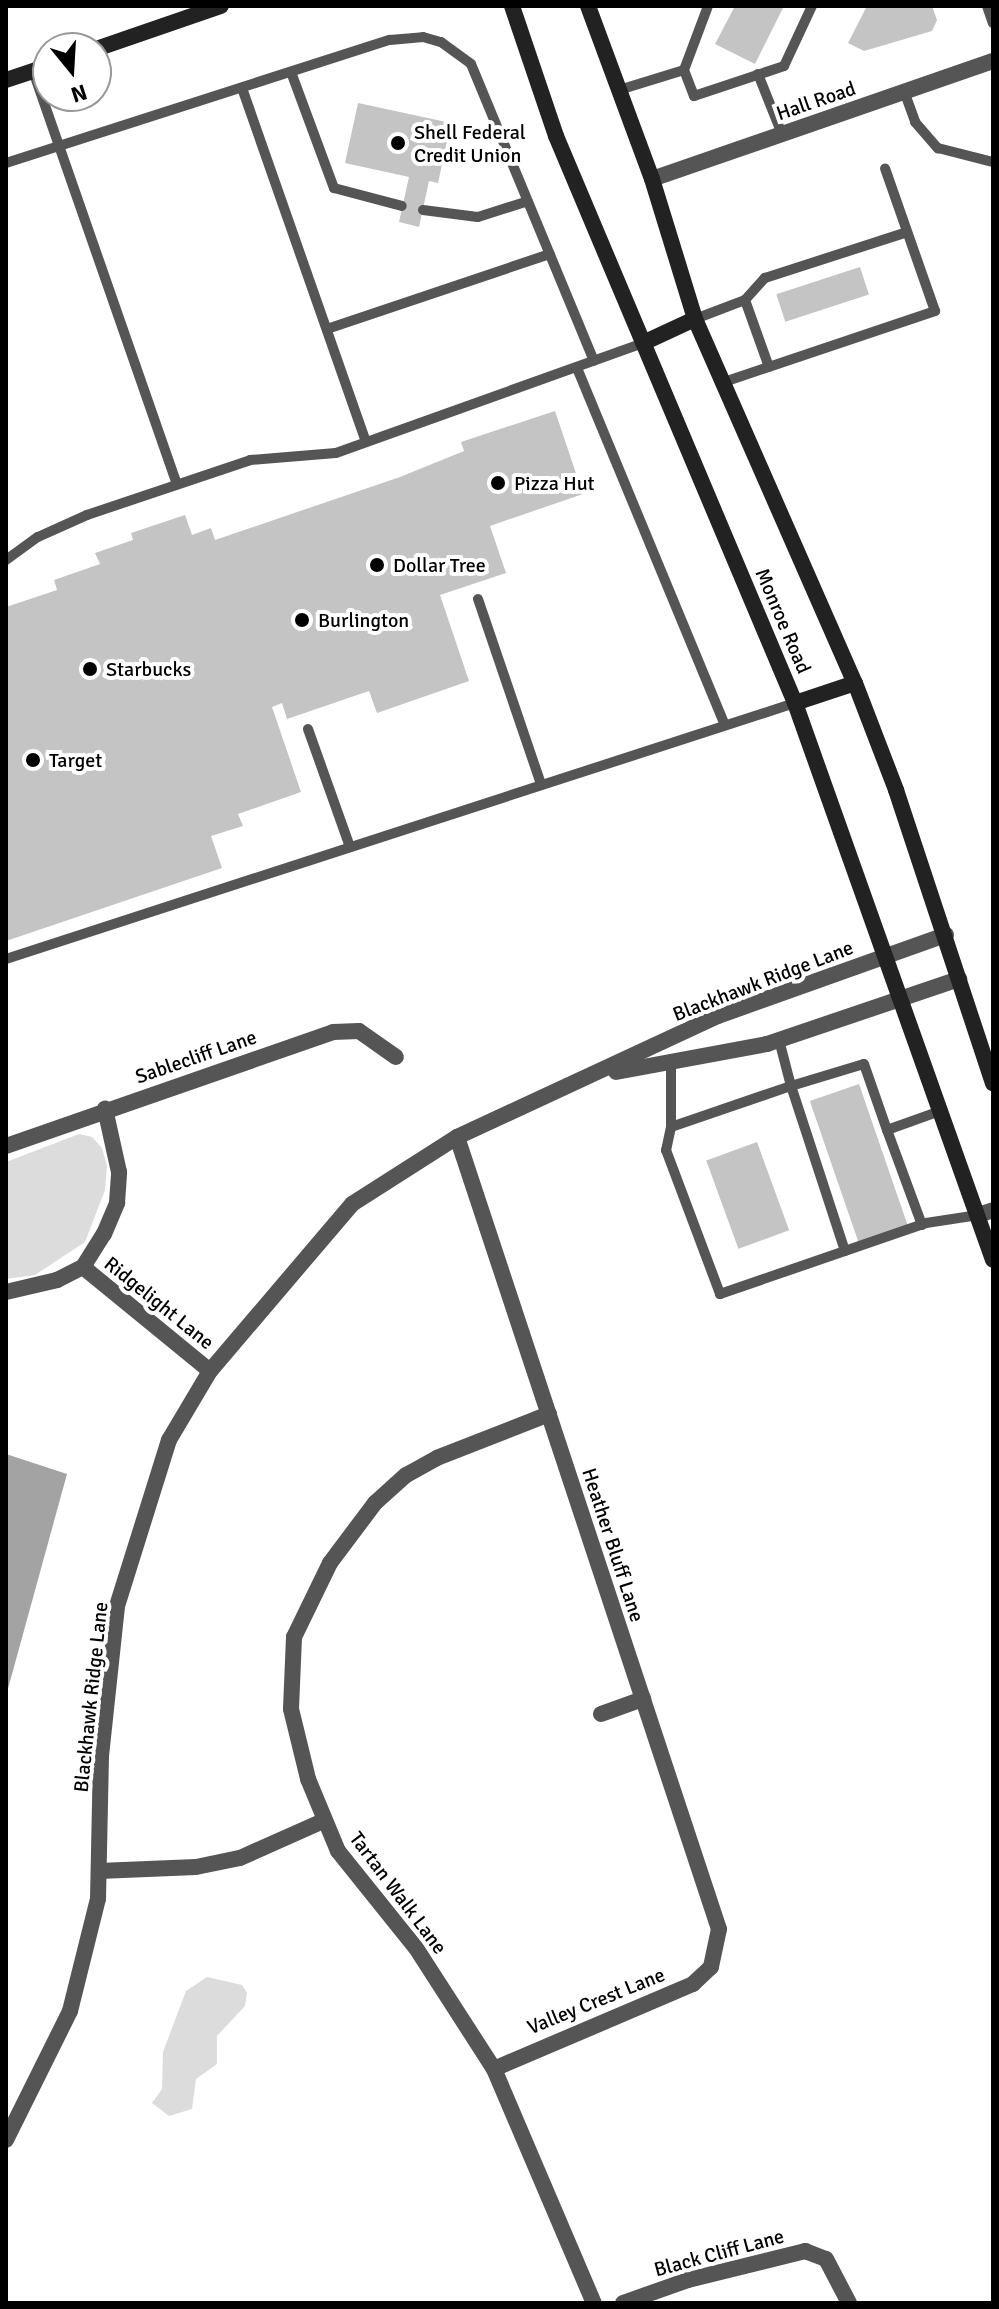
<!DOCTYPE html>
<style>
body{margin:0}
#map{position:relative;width:999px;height:2309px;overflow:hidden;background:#fff;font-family:Signika,sans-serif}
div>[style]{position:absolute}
.green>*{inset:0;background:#dcdcdc}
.water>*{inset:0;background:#a3a3a3}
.building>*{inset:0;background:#c4c4c4;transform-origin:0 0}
.lane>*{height:10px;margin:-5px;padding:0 5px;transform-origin:5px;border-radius:5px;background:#555}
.street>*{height:16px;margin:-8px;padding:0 8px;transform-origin:8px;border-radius:8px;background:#555}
.secondary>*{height:16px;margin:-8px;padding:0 8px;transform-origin:8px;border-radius:8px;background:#222}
.dots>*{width:22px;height:22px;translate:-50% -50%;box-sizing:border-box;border:4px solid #fff;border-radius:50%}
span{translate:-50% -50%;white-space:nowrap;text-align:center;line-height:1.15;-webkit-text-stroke:8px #fff;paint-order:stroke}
.street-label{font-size:20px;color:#000}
.poi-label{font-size:20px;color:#000}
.left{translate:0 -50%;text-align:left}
.frame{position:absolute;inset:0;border:8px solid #000;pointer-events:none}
.north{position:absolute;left:32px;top:32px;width:80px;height:80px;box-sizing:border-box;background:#fff;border:2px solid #999;border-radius:50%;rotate:162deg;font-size:22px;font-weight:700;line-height:32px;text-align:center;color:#000}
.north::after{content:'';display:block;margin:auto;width:28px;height:36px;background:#000;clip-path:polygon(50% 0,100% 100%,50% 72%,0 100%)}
</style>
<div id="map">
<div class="green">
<div style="clip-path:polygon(79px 1134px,92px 1137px,102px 1148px,107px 1166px,105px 1190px,85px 1242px,35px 1275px,6px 1279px,6px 1162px)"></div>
<div style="clip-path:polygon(207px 1977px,242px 1985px,247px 1993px,245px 2006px,217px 2036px,217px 2064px,196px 2079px,192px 2109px,169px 2116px,152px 2103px,162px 2089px,163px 2052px,186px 1991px)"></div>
</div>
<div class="water">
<div style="clip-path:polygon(6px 1454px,67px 1474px,6px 1696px)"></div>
</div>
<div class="building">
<div style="clip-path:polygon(735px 6px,784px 6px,755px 64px,715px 44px)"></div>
<div style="clip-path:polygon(867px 6px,932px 6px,937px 20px,932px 31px,864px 51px,848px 43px)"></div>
<div style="clip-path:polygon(358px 103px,451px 123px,438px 183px,429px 181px,419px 227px,399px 222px,409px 177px,345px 163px)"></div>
<div style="left:860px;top:267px;width:29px;height:88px;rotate:72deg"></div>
<div style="clip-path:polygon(555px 411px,583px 494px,490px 526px,506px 573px,440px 595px,469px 681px,377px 713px,369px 691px,287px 719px,282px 703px,272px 707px,301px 792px,238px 814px,243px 826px,211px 836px,222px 868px,6px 941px,6px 607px,57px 590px,54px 580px,100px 564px,95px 553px,133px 540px,131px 533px,185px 515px,192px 535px,211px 528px,215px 540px,400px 477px,464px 451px,461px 442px)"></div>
<div style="left:859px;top:1084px;width:151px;height:52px;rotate:71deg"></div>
<div style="left:757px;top:1142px;width:94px;height:54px;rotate:70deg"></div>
</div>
<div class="lane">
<div style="left:708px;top:6px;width:68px;rotate:110.6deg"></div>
<div style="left:684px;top:70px;width:28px;rotate:69deg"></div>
<div style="left:694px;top:96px;width:95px;rotate:-18.4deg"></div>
<div style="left:784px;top:66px;width:66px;rotate:-65deg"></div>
<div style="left:987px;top:6px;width:18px;rotate:71deg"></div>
<div style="left:33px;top:71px;width:438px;rotate:70.8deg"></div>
<div style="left:291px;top:72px;width:124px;rotate:69.7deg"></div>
<div style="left:334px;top:188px;width:70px;rotate:14.8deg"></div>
<div style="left:758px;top:74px;width:65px;rotate:68.2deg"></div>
<div style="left:242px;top:88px;width:375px;rotate:70.7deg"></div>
<div style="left:619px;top:90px;width:68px;rotate:-17.1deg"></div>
<div style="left:904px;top:91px;width:33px;rotate:70deg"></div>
<div style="left:915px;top:122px;width:35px;rotate:49deg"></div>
<div style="left:938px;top:148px;width:57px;rotate:14.3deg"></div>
<div style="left:6px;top:163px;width:403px;rotate:-17.8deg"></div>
<div style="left:390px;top:40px;width:33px;rotate:-5deg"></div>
<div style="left:423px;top:37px;width:19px;rotate:16deg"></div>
<div style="left:441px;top:42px;width:37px;rotate:36deg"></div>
<div style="left:471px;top:64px;width:321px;rotate:67.5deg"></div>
<div style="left:423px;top:210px;width:55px;rotate:7.3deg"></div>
<div style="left:478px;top:217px;width:52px;rotate:-17.7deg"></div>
<div style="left:745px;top:300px;width:71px;rotate:70.3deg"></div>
<div style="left:695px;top:319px;width:53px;rotate:-20.8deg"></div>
<div style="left:745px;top:300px;width:30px;rotate:-48deg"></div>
<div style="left:765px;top:278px;width:146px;rotate:-17.9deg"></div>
<div style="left:327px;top:329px;width:235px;rotate:-18.6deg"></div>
<div style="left:577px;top:368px;width:386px;rotate:67.5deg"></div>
<div style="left:721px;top:383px;width:226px;rotate:-18.6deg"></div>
<div style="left:935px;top:311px;width:151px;rotate:-109.3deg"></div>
<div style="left:6px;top:560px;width:39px;rotate:-36deg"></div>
<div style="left:38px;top:537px;width:54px;rotate:-24.2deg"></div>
<div style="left:87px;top:515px;width:172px;rotate:-18.6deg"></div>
<div style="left:250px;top:460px;width:86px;rotate:-4.7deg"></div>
<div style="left:336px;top:453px;width:326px;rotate:-19.7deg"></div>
<div style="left:478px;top:599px;width:195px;rotate:71.2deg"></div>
<div style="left:308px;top:729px;width:125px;rotate:70.4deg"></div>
<div style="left:6px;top:959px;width:829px;rotate:-17.98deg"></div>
<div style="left:671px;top:1064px;width:63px;rotate:90deg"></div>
<div style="left:671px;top:1127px;width:24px;rotate:102deg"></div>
<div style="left:666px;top:1150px;width:154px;rotate:69.4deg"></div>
<div style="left:720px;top:1294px;width:218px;rotate:-19deg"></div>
<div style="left:926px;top:1223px;width:53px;rotate:-8.7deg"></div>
<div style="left:671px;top:1127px;width:127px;rotate:-18.9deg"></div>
<div style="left:791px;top:1086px;width:48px;rotate:-104.6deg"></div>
<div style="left:922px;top:1225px;width:101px;rotate:-110.2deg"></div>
<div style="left:887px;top:1130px;width:56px;rotate:-19.7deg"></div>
<div style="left:845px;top:1251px;width:174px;rotate:-108.1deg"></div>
<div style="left:791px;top:1086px;width:76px;rotate:-16.8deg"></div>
<div style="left:864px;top:1064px;width:70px;rotate:70.8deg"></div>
</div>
<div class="street">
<div style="left:652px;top:179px;width:361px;rotate:-19.1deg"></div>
<div style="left:616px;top:1072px;width:154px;rotate:-10.5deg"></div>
<div style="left:767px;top:1044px;width:203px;rotate:-18.7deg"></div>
<div style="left:457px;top:1137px;width:834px;rotate:71.7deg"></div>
<div style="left:719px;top:1929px;width:39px;rotate:102deg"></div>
<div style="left:711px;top:1967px;width:25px;rotate:137deg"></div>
<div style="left:693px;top:1984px;width:216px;rotate:156.9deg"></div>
<div style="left:6px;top:1146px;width:346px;rotate:-19.2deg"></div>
<div style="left:333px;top:1032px;width:26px;rotate:-2deg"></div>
<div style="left:359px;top:1031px;width:45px;rotate:35.1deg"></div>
<div style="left:978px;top:1215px;width:16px;rotate:-18deg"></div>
<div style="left:83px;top:1267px;width:164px;rotate:39.3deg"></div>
<div style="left:6px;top:1292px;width:52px;rotate:-13.2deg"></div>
<div style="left:57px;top:1280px;width:29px;rotate:-27deg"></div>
<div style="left:83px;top:1267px;width:39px;rotate:-58deg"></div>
<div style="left:104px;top:1234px;width:34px;rotate:-67deg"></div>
<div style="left:117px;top:1203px;width:31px;rotate:-86deg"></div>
<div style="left:119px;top:1172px;width:65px;rotate:-102.5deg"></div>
<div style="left:549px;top:1414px;width:120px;rotate:158.6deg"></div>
<div style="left:437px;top:1458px;width:35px;rotate:151deg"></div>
<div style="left:406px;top:1475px;width:42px;rotate:137.9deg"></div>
<div style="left:375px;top:1503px;width:75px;rotate:126.9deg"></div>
<div style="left:330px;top:1563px;width:82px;rotate:115.9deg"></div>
<div style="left:294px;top:1637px;width:72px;rotate:92.4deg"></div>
<div style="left:291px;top:1709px;width:72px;rotate:76.3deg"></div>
<div style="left:308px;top:1779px;width:78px;rotate:67.4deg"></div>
<div style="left:338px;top:1851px;width:124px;rotate:51.2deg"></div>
<div style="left:416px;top:1948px;width:144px;rotate:57.2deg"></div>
<div style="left:494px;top:2069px;width:254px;rotate:66.9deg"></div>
<div style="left:601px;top:1714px;width:45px;rotate:-19.7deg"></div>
<div style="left:99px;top:1871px;width:97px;rotate:-2.4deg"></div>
<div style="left:196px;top:1867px;width:45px;rotate:-11.6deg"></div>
<div style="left:240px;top:1858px;width:91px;rotate:-24deg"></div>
<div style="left:6px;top:2140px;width:144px;rotate:-63.6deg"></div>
<div style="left:70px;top:2011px;width:115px;rotate:-76deg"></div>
<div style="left:98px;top:1899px;width:143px;rotate:-88.8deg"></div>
<div style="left:101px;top:1756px;width:151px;rotate:-83.9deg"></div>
<div style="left:117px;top:1606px;width:174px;rotate:-72.6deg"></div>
<div style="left:169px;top:1440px;width:80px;rotate:-59.3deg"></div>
<div style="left:210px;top:1371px;width:219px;rotate:-49.6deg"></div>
<div style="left:352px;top:1204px;width:125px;rotate:-32.5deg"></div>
<div style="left:457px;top:1137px;width:288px;rotate:-24.9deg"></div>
<div style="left:718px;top:1016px;width:242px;rotate:-19.6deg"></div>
<div style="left:623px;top:2303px;width:69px;rotate:-19.5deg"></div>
<div style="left:688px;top:2280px;width:121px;rotate:-13.9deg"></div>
<div style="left:805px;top:2251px;width:22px;rotate:21deg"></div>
<div style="left:826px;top:2259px;width:50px;rotate:62.4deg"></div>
</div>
<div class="secondary">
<div style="left:512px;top:6px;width:137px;rotate:71.3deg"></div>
<div style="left:556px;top:136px;width:615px;rotate:67.14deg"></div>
<div style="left:795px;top:703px;width:591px;rotate:70.43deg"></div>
<div style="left:588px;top:6px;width:184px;rotate:69.7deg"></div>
<div style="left:652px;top:179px;width:146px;rotate:72.9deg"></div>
<div style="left:695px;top:319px;width:398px;rotate:66.3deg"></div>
<div style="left:855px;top:683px;width:115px;rotate:69deg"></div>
<div style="left:896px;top:790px;width:309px;rotate:71.7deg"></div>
<div style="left:96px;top:49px;width:132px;rotate:-19deg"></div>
<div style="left:6px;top:80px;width:44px;rotate:-18.4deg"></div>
<div style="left:643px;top:343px;width:57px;rotate:-24.8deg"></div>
<div style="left:795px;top:703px;width:63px;rotate:-18.4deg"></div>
</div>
<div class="dots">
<div style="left:398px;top:143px;background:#000"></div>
<div style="left:498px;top:483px;background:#000"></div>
<div style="left:377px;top:565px;background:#000"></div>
<div style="left:302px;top:620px;background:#000"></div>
<div style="left:90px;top:669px;background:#000"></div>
<div style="left:33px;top:760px;background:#000"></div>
</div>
<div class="street-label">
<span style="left:816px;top:101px;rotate:-19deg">Hall Road</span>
<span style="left:783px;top:621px;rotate:67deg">Monroe Road</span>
<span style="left:763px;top:981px;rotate:-21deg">Blackhawk Ridge Lane</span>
<span style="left:196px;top:1057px;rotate:-19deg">Sablecliff Lane</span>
<span style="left:159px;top:1303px;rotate:39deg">Ridgelight Lane</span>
<span style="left:613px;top:1545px;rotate:72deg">Heather Bluff Lane</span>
<span style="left:91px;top:1697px;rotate:-84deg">Blackhawk Ridge Lane</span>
<span style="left:398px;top:1893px;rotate:53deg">Tartan Walk Lane</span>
<span style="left:596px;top:2001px;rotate:-22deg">Valley Crest Lane</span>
<span style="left:719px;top:2253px;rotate:-15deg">Black Cliff Lane</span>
</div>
<div class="poi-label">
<span class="left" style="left:414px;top:144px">Shell Federal<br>Credit Union</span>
<span class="left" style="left:514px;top:483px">Pizza Hut</span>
<span class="left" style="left:393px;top:565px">Dollar Tree</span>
<span class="left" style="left:318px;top:620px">Burlington</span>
<span class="left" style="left:106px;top:669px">Starbucks</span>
<span class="left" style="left:49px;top:760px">Target</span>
</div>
<div class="frame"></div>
<div class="north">N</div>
</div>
